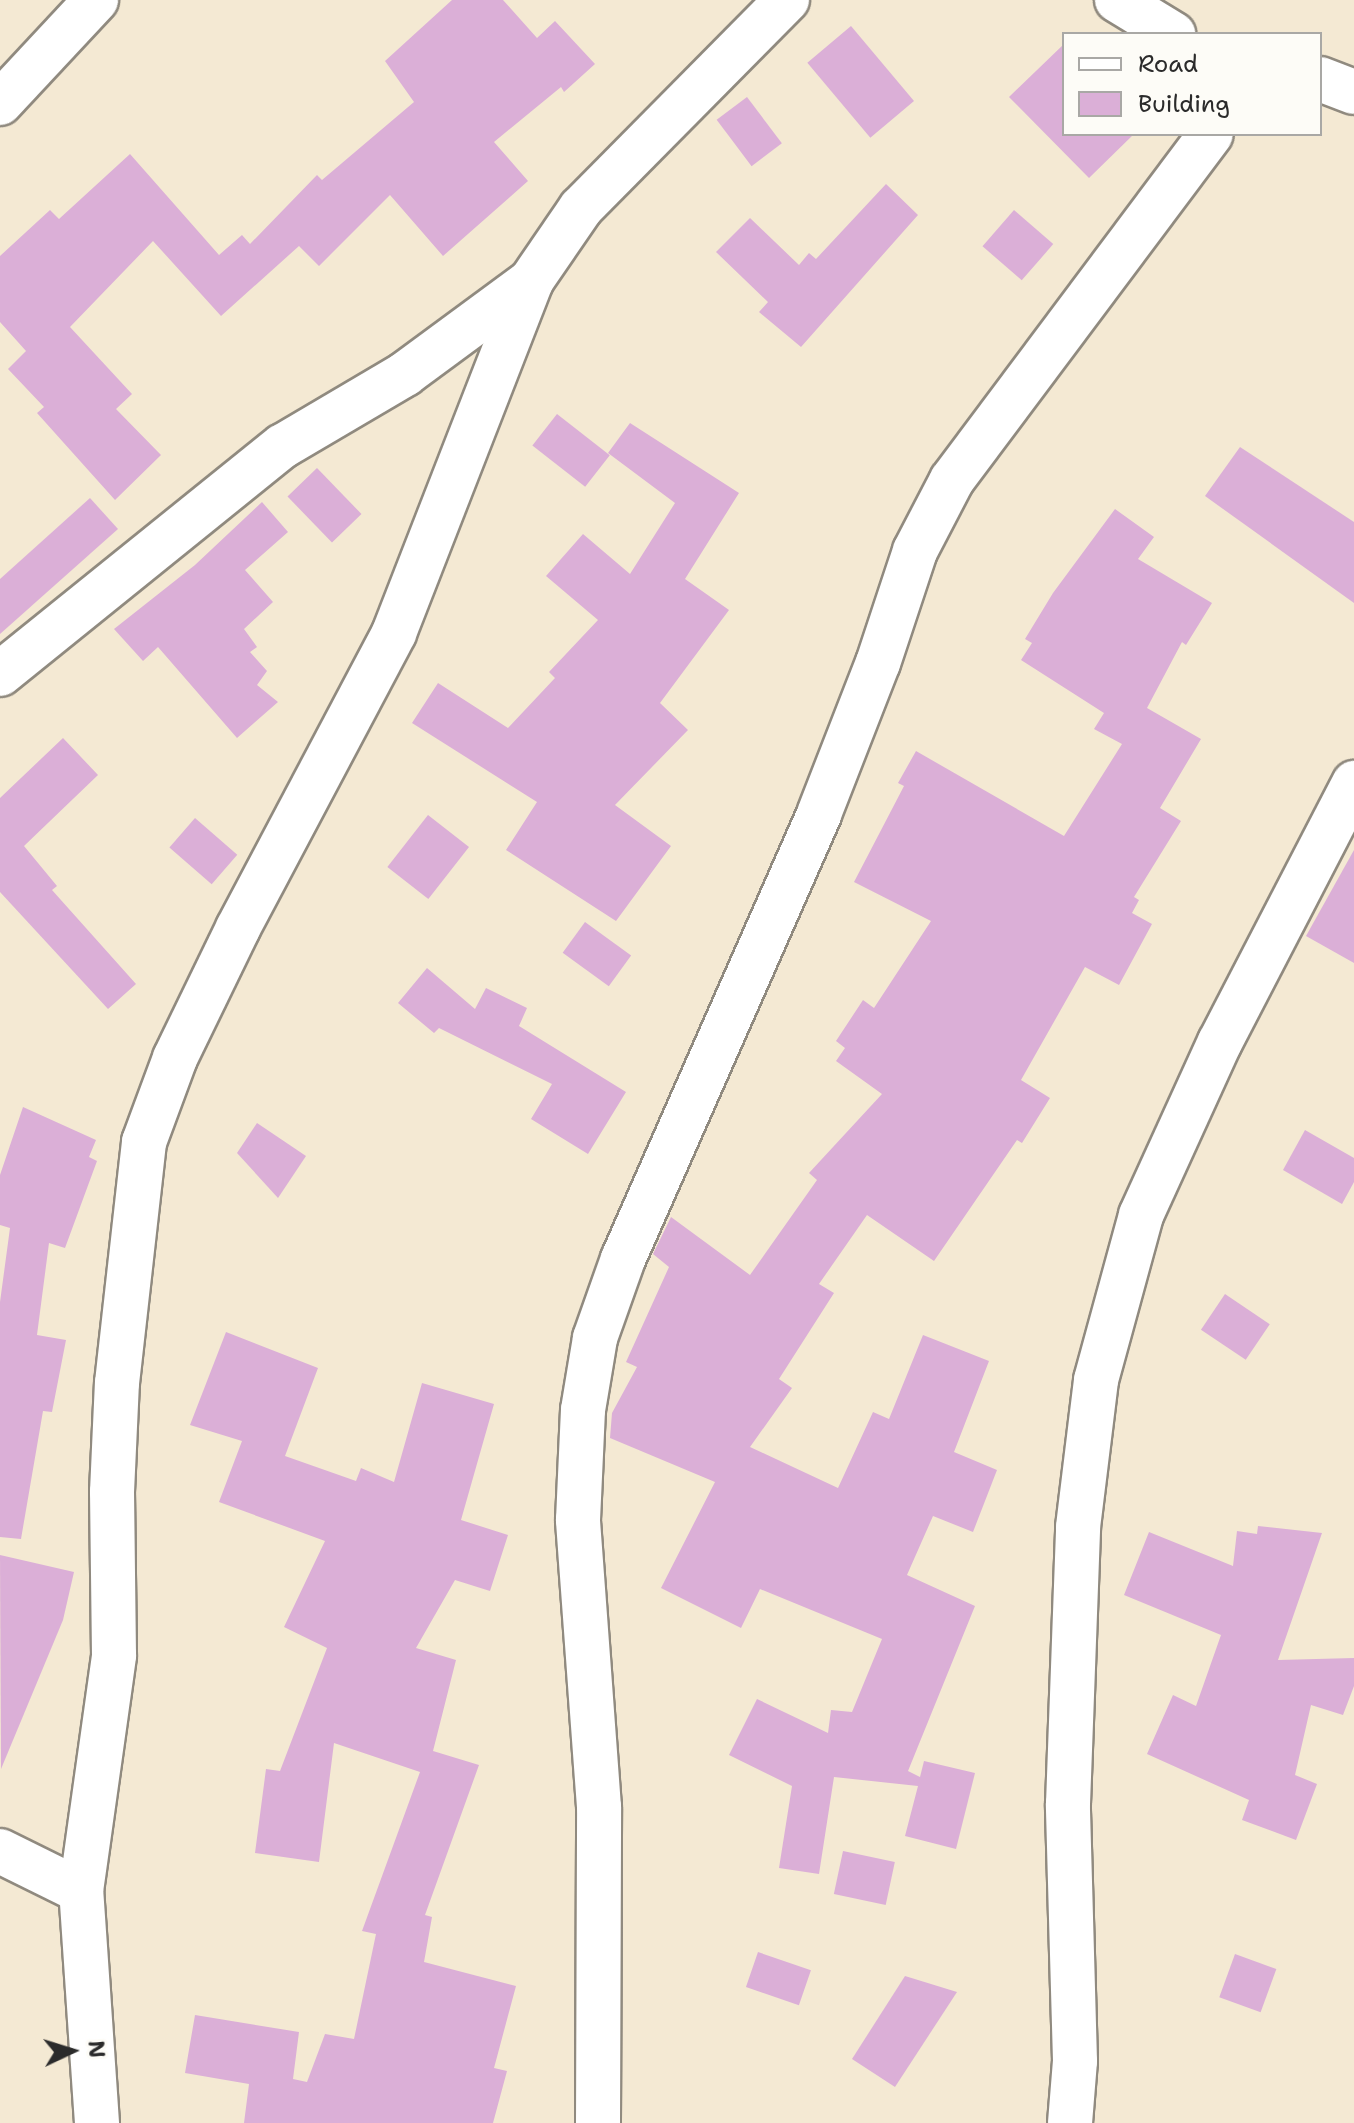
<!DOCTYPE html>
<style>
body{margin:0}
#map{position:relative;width:1354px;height:2123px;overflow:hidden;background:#f4e9d3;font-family:"Shantell Sans",sans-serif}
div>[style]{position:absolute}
.building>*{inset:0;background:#dbafd7;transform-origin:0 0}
.roads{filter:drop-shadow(2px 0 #908a7f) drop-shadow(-2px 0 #908a7f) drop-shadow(0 2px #908a7f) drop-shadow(0 -2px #908a7f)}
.street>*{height:44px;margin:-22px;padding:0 22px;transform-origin:22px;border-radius:22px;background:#fff}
span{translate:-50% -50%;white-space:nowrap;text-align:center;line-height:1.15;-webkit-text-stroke:7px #fdfcf7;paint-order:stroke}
.legend{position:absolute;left:1062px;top:32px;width:260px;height:104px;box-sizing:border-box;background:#fdfcf7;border:2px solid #a9a8a5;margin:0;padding:10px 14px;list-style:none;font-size:24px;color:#2b2b2b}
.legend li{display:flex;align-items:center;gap:16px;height:40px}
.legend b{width:40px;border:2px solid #a9a8a5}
.north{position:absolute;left:32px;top:2011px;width:80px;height:80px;-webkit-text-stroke:6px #fdfcf7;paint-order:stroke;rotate:86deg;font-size:22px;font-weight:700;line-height:32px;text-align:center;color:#2b2b2b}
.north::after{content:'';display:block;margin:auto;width:28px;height:36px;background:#2b2b2b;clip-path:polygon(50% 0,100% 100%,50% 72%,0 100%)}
</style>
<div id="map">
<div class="building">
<div style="clip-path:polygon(452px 0,503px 0,537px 38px,555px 21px,595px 64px,564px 92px,561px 87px,494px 142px,528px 181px,443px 256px,390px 195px,319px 266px,299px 246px,221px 316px,153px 241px,70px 327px,132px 394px,116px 409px,161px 455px,115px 500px,37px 413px,44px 407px,8px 369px,26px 351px,0 322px,0 256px,50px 210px,59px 219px,130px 154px,219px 255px,242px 235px,250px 244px,317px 175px,322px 180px,414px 102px,385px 61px)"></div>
<div style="left:851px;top:26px;width:98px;height:57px;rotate:50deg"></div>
<div style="clip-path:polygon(1064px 44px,1064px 134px,1134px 134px,1089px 178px,1009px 97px)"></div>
<div style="left:747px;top:97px;width:58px;height:38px;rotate:53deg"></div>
<div style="clip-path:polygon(886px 184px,918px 215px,801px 347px,759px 312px,768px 302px,716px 252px,750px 218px,799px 265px,809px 253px,816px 259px)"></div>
<div style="left:1014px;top:210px;width:52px;height:48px;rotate:41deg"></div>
<div style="left:557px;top:414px;width:67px;height:40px;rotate:38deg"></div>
<div style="clip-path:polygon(630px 423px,739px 493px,685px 579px,729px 610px,660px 703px,688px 730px,615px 805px,671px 846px,616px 921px,506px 850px,537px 802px,412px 723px,438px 683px,508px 728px,555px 678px,549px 672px,598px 620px,546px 576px,583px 534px,630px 574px,675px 503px,608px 453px)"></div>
<div style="clip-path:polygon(1240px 447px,1354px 522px,1354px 603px,1205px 496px)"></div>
<div style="left:317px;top:468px;width:64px;height:41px;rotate:46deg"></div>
<div style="clip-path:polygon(90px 498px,118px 529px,0 634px,0 579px)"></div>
<div style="clip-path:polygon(262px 502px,288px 532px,245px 570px,273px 602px,244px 629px,257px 647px,250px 652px,267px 671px,257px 685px,278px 702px,237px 738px,158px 647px,143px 661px,114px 629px,195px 565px)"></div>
<div style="clip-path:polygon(1115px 509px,1154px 537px,1138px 559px,1212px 603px,1186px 645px,1182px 642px,1147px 708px,1201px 739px,1160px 808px,1181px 821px,1134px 897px,1139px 900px,1132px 913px,1152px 924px,1119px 985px,1085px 967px,1021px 1080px,1050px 1098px,1022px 1143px,1017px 1140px,934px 1261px,867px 1215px,819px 1284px,834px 1293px,779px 1379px,792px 1388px,750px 1447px,838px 1488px,873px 1412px,889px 1419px,923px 1335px,989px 1361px,954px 1452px,997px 1470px,973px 1532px,933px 1516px,907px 1575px,975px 1606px,908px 1771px,920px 1777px,924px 1761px,975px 1773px,956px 1849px,905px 1836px,918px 1786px,834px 1777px,819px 1874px,779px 1868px,792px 1786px,729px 1755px,757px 1699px,828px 1733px,831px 1710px,852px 1712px,882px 1639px,760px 1589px,741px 1628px,661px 1588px,715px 1482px,610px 1438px,612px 1413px,637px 1367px,626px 1362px,669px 1267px,653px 1254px,671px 1217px,750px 1275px,817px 1180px,809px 1173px,882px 1094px,836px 1061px,845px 1048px,836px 1041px,863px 1000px,874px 1008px,931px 921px,854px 882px,904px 786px,898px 783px,916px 751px,1064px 836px,1122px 744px,1094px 729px,1104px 713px,1021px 660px,1032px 643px,1025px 639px,1053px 593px)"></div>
<div style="clip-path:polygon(63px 738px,98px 775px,24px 846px,57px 886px,52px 890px,136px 984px,108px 1009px,0 892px,0 798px)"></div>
<div style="left:428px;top:815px;width:52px;height:66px;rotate:38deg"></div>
<div style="left:195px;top:818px;width:56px;height:39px;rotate:41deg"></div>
<div style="clip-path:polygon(1354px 850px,1354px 963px,1306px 936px)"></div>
<div style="left:585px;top:922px;width:57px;height:38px;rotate:36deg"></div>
<div style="clip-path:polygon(427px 968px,475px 1009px,486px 988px,527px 1008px,519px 1026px,626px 1092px,588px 1154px,531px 1119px,552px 1084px,439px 1028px,434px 1033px,398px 1003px)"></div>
<div style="clip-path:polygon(23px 1107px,96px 1140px,89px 1157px,97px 1161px,65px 1248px,49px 1243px,37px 1335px,66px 1340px,52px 1412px,43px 1411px,21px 1539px,0 1537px,0 1302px,10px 1228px,0 1225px,0 1175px)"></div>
<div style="clip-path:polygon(257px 1123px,306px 1156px,278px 1198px,237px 1153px)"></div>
<div style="clip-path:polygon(1305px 1130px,1354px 1158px,1354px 1182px,1342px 1204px,1283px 1170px)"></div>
<div style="left:1225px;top:1294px;width:54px;height:43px;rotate:34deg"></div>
<div style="clip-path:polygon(226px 1332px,318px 1368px,285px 1456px,356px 1481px,361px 1468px,394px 1482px,422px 1383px,494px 1404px,461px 1520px,508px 1535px,490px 1591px,455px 1580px,416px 1648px,456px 1660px,433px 1751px,479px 1765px,425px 1915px,432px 1917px,424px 1962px,516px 1986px,494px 2068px,507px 2071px,493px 2123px,244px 2123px,249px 2084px,185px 2073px,195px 2015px,299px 2032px,293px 2079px,307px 2082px,325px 2034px,354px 2039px,376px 1934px,362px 1931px,420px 1772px,334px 1743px,319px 1862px,255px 1853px,266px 1769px,280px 1771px,327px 1648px,284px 1627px,325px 1541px,219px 1502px,242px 1441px,190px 1425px)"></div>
<div style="clip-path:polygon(1258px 1526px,1322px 1533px,1278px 1660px,1354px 1658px,1354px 1686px,1343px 1715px,1311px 1705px,1295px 1775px,1317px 1784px,1296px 1840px,1242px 1820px,1249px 1800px,1147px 1754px,1173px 1695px,1196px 1706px,1221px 1635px,1124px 1595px,1149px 1532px,1233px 1566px,1237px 1531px,1257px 1534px)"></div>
<div style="clip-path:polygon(0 1555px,74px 1572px,63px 1620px,1px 1769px)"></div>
<div style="left:843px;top:1851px;width:53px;height:44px;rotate:12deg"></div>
<div style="left:758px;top:1952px;width:56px;height:37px;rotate:19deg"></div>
<div style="left:1235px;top:1954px;width:44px;height:46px;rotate:20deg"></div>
<div style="clip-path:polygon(905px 1976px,957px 1992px,895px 2087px,852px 2059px)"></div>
</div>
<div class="roads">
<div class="street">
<div style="left:1117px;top:0;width:66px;rotate:31.3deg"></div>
<div style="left:1320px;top:79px;width:36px;rotate:21deg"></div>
<div style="left:0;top:103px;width:141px;rotate:-47deg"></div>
<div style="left:0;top:674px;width:363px;rotate:-38.9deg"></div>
<div style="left:283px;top:446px;width:142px;rotate:-30.5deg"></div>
<div style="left:405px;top:374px;width:157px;rotate:-36.4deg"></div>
<div style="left:0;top:1851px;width:90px;rotate:26.3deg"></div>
<div style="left:97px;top:2123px;width:233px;rotate:-93.9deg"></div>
<div style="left:81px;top:1891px;width:238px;rotate:-82deg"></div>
<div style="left:114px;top:1655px;width:163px;rotate:-90.7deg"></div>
<div style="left:112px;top:1492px;width:109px;rotate:-87.4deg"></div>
<div style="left:117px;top:1383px;width:243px;rotate:-83.6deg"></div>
<div style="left:144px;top:1142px;width:90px;rotate:-69.7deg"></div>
<div style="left:175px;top:1058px;width:144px;rotate:-64.1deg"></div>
<div style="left:238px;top:928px;width:334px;rotate:-62.1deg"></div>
<div style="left:394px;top:633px;width:378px;rotate:-68.7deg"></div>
<div style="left:531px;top:281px;width:88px;rotate:-55.6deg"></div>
<div style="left:581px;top:208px;width:293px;rotate:-45.3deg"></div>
<div style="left:598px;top:2123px;width:316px;rotate:-89.8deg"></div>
<div style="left:599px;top:1807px;width:288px;rotate:-94.2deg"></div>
<div style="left:578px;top:1520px;width:110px;rotate:-87.4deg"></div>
<div style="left:583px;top:1410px;width:73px;rotate:-80.5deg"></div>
<div style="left:595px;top:1338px;width:84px;rotate:-70.5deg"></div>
<div style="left:623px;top:1259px;width:486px;rotate:-66.2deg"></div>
<div style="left:819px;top:814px;width:162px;rotate:-68.7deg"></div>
<div style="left:878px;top:663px;width:118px;rotate:-71.7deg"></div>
<div style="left:915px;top:551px;width:80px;rotate:-62.5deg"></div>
<div style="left:952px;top:480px;width:432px;rotate:-53.2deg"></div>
<div style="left:1070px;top:2123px;width:62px;rotate:-85.4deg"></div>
<div style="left:1075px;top:2061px;width:257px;rotate:-91.6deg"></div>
<div style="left:1068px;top:1804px;width:277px;rotate:-87.9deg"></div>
<div style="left:1078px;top:1527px;width:148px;rotate:-83deg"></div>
<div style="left:1096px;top:1380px;width:171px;rotate:-74.7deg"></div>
<div style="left:1141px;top:1215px;width:190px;rotate:-65.5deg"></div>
<div style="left:1220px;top:1042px;width:292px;rotate:-62.6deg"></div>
</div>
</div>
<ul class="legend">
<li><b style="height:10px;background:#fff"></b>Road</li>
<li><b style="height:22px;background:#dbafd7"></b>Building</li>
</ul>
<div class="north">N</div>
</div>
